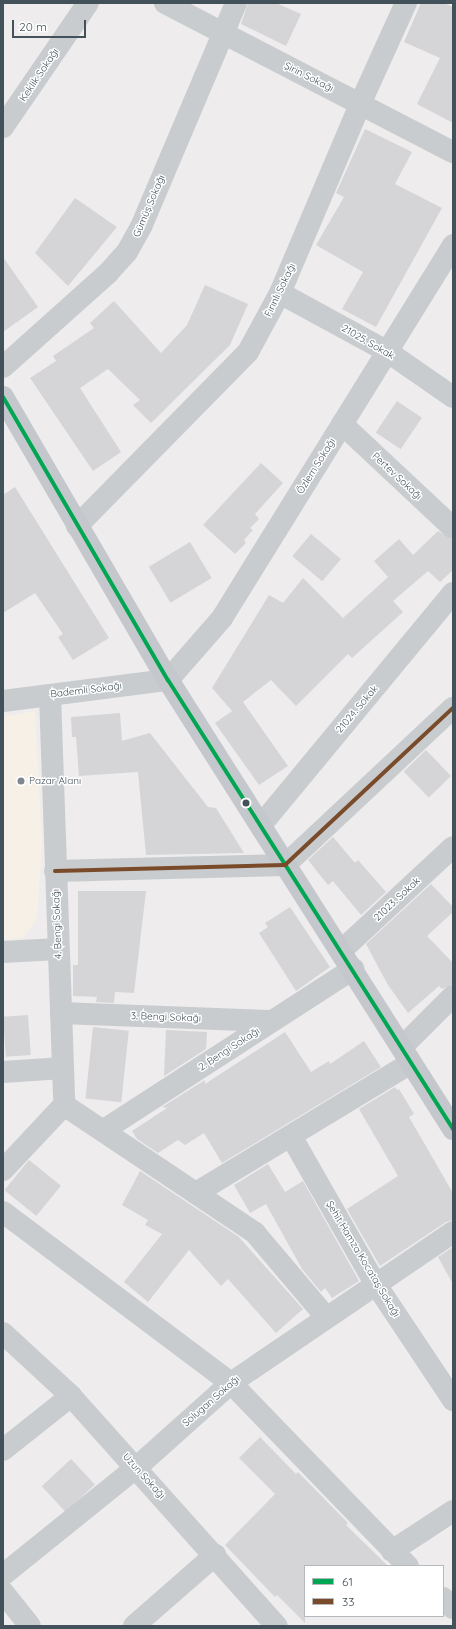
<!DOCTYPE html>
<meta charset="utf-8">
<style>
body{margin:0}
#map{position:relative;width:456px;height:1629px;overflow:hidden;background:#eeeced;font-family:Quicksand,sans-serif}
div>[style]{position:absolute}
.commercial>*{inset:0;background:#f6f0e6}
.building>*{inset:0;background:#d5d5d7;transform-origin:0 0}
.minor>*{height:22px;margin:-11px;padding:0 11px;transform-origin:11px;border-radius:11px;background:#c9ccce}
.major>*{height:22px;margin:-11px;padding:0 11px;transform-origin:11px;border-radius:11px;background:#c4c8cc}
.bus-1>*{height:4px;margin:-2px;padding:0 2px;transform-origin:2px;border-radius:2px;background:#00a651}
.bus-2>*{height:4px;margin:-2px;padding:0 2px;transform-origin:2px;border-radius:2px;background:#7a4b2a}
.dots>*{width:11px;height:11px;translate:-50% -50%;box-sizing:border-box;border:2px solid #fff;border-radius:50%}
span{translate:-50% -50%;white-space:nowrap;text-align:center;line-height:1.15;-webkit-text-stroke:3px #fff;paint-order:stroke}
.street-label{font-size:10px;color:#43515a}
.poi-label{font-size:10px;color:#43515a}
.left{translate:0 -50%;text-align:left}
.frame{position:absolute;inset:0;border:4px solid #43515a;pointer-events:none}
.legend{position:absolute;left:304px;top:1565px;width:140px;height:52px;box-sizing:border-box;background:#fff;border:1px solid #b4b9bd;margin:0;padding:5px 7px;list-style:none;font-size:12px;color:#43515a}
.legend li{display:flex;align-items:center;gap:8px;height:20px}
.legend b{width:20px;border:1px solid #b4b9bd}
.scale{position:absolute;left:12px;top:20px;width:74px;height:18px;box-sizing:border-box;border:2px solid #43515a;border-top:0;padding-left:5px;font-size:12px;line-height:14px;white-space:nowrap;color:#43515a;-webkit-text-stroke:3px #fff;paint-order:stroke}
</style>
<div id="map">
<div class="commercial">
<div style="clip-path:polygon(35px 711px,42px 844px,37px 919px,23px 938px,3px 939px,3px 717px)"></div>
</div>
<div class="building">
<div style="clip-path:polygon(248px 3px,276px 3px,301px 14px,286px 46px,241px 24px)"></div>
<div style="clip-path:polygon(421px 3px,444px 3px,453px 7px,453px 123px,417px 104px,440px 58px,404px 42px)"></div>
<div style="clip-path:polygon(365px 129px,412px 152px,395px 184px,442px 208px,376px 327px,342px 309px,363px 272px,316px 245px,344px 197px,336px 193px)"></div>
<div style="clip-path:polygon(75px 198px,117px 227px,68px 286px,35px 253px)"></div>
<div style="clip-path:polygon(3px 257px,38px 307px,3px 332px)"></div>
<div style="clip-path:polygon(205px 285px,248px 304px,230px 345px,151px 423px,133px 405px,140px 400px,108px 369px,80px 388px,121px 452px,93px 471px,30px 378px,56px 361px,53px 356px,94px 328px,90px 323px,114px 301px,161px 353px,187px 325px)"></div>
<div style="left:397px;top:401px;width:30px;height:38px;rotate:34deg"></div>
<div style="clip-path:polygon(261px 463px,283px 483px,255px 514px,259px 519px,250px 528px,253px 530px,244px 540px,246px 543px,235px 554px,203px 525px)"></div>
<div style="clip-path:polygon(15px 487px,109px 638px,73px 660px,58px 637px,63px 634px,35px 593px,3px 613px,3px 495px)"></div>
<div style="clip-path:polygon(438px 531px,453px 540px,453px 570px,440px 582px,428px 571px,393px 601px,403px 612px,352px 658px,348px 654px,296px 706px,271px 680px,243px 702px,288px 766px,259px 785px,215px 723px,232px 711px,212px 688px,269px 595px,283px 603px,303px 578px,343px 618px,388px 577px,374px 561px,399px 539px,413px 555px)"></div>
<div style="left:311px;top:534px;width:39px;height:29px;rotate:40deg"></div>
<div style="left:190px;top:542px;width:42px;height:48px;rotate:59deg"></div>
<div style="clip-path:polygon(120px 713px,122px 741px,150px 733px,208px 807px,216px 808px,244px 853px,146px 855px,138px 772px,79px 776px,76px 737px,72px 737px,71px 717px)"></div>
<div style="left:426px;top:750px;width:36px;height:31px;rotate:46deg"></div>
<div style="clip-path:polygon(333px 837px,355px 863px,358px 860px,386px 892px,361px 915px,333px 881px,328px 885px,308px 860px)"></div>
<div style="clip-path:polygon(431px 884px,453px 907px,453px 912px,427px 936px,453px 963px,453px 984px,442px 989px,439px 986px,408px 1013px,388px 985px,366px 944px)"></div>
<div style="clip-path:polygon(78px 891px,146px 891px,134px 993px,115px 992px,114px 1003px,96px 1002px,97px 997px,73px 996px,73px 965px,78px 965px)"></div>
<div style="clip-path:polygon(290px 907px,330px 967px,296px 991px,259px 933px,268px 927px,265px 923px)"></div>
<div style="left:28px;top:1015px;width:40px;height:25px;rotate:86deg"></div>
<div style="left:93px;top:1027px;width:36px;height:72px;rotate:6deg"></div>
<div style="clip-path:polygon(166px 1030px,207px 1032px,206px 1049px,164px 1076px)"></div>
<div style="clip-path:polygon(285px 1032px,311px 1072px,329px 1061px,330px 1064px,364px 1041px,381px 1067px,222px 1163px,204px 1133px,185px 1145px,178px 1140px,158px 1153px,137px 1139px,132px 1131px,167px 1108px,162px 1107px,205px 1080px,205px 1084px)"></div>
<div style="clip-path:polygon(395px 1087px,397px 1090px,399px 1089px,414px 1114px,409px 1117px,453px 1193px,453px 1220px,446px 1222px,380px 1266px,347px 1209px,398px 1176px,359px 1109px)"></div>
<div style="left:29px;top:1160px;width:41px;height:39px;rotate:39deg"></div>
<div style="clip-path:polygon(268px 1164px,285px 1192px,303px 1181px,359px 1281px,332px 1298px,325px 1288px,321px 1292px,302px 1269px,266px 1204px,250px 1213px,234px 1185px)"></div>
<div style="clip-path:polygon(140px 1171px,239px 1237px,303px 1309px,276px 1333px,228px 1279px,221px 1286px,189px 1250px,148px 1302px,124px 1282px,162px 1234px,145px 1225px,148px 1220px,122px 1205px)"></div>
<div style="clip-path:polygon(453px 1247px,453px 1284px,438px 1257px)"></div>
<div style="clip-path:polygon(260px 1437px,296px 1474px,298px 1472px,348px 1523px,346px 1525px,388px 1566px,305px 1566px,305px 1623px,277px 1595px,275px 1597px,225px 1545px,275px 1494px,239px 1458px)"></div>
<div style="left:71px;top:1459px;width:35px;height:40px;rotate:47deg"></div>
</div>
<div class="minor">
<div style="left:165px;top:3px;width:324px;rotate:27.4deg"></div>
<div style="left:3px;top:127px;width:150px;rotate:-55.6deg"></div>
<div style="left:280px;top:293px;width:123px;rotate:28.6deg"></div>
<div style="left:388px;top:352px;width:79px;rotate:34.7deg"></div>
<div style="left:3px;top:367px;width:141px;rotate:-41.8deg"></div>
<div style="left:108px;top:273px;width:28px;rotate:-48deg"></div>
<div style="left:127px;top:252px;width:29px;rotate:-61deg"></div>
<div style="left:141px;top:227px;width:243px;rotate:-67deg"></div>
<div style="left:342px;top:424px;width:152px;rotate:43.1deg"></div>
<div style="left:77px;top:526px;width:244px;rotate:-45.5deg"></div>
<div style="left:248px;top:352px;width:67px;rotate:-61.5deg"></div>
<div style="left:280px;top:293px;width:207px;rotate:-67deg"></div>
<div style="left:361px;top:102px;width:109px;rotate:-65.6deg"></div>
<div style="left:50px;top:695px;width:410px;rotate:88deg"></div>
<div style="left:3px;top:701px;width:166px;rotate:-7.3deg"></div>
<div style="left:168px;top:680px;width:82px;rotate:-48.9deg"></div>
<div style="left:222px;top:618px;width:439px;rotate:-58.2deg"></div>
<div style="left:261px;top:825px;width:301px;rotate:-50.4deg"></div>
<div style="left:55px;top:871px;width:230px;rotate:-1.5deg"></div>
<div style="left:285px;top:865px;width:230px;rotate:-43.1deg"></div>
<div style="left:342px;top:950px;width:151px;rotate:-42.9deg"></div>
<div style="left:3px;top:952px;width:55px;rotate:-3.1deg"></div>
<div style="left:61px;top:1013px;width:210px;rotate:2.2deg"></div>
<div style="left:402px;top:1047px;width:72px;rotate:-45deg"></div>
<div style="left:3px;top:1072px;width:60px;rotate:-3.8deg"></div>
<div style="left:64px;top:1105px;width:230px;rotate:33.8deg"></div>
<div style="left:255px;top:1233px;width:110px;rotate:49.8deg"></div>
<div style="left:104px;top:1130px;width:297px;rotate:-32.9deg"></div>
<div style="left:291px;top:1136px;width:169px;rotate:60.3deg"></div>
<div style="left:375px;top:1283px;width:141px;rotate:56.3deg"></div>
<div style="left:3px;top:1170px;width:89px;rotate:-46.8deg"></div>
<div style="left:196px;top:1193px;width:251px;rotate:-31.2deg"></div>
<div style="left:3px;top:1212px;width:285px;rotate:36.9deg"></div>
<div style="left:231px;top:1383px;width:255px;rotate:46deg"></div>
<div style="left:3px;top:1333px;width:93px;rotate:42.8deg"></div>
<div style="left:71px;top:1396px;width:309px;rotate:48.2deg"></div>
<div style="left:3px;top:1450px;width:87px;rotate:-38.5deg"></div>
<div style="left:392px;top:1551px;width:73px;rotate:-33.3deg"></div>
<div style="left:3px;top:1575px;width:172px;rotate:-38.9deg"></div>
<div style="left:137px;top:1467px;width:126px;rotate:-41.8deg"></div>
<div style="left:231px;top:1383px;width:268px;rotate:-34.2deg"></div>
<div style="left:3px;top:1592px;width:43px;rotate:51.5deg"></div>
<div style="left:443px;top:1598px;width:14px;rotate:45deg"></div>
<div style="left:134px;top:1626px;width:108px;rotate:-41.2deg"></div>
</div>
<div class="major">
<div style="left:3px;top:397px;width:328px;rotate:59.8deg"></div>
<div style="left:168px;top:680px;width:532px;rotate:57.59deg"></div>
</div>
<div class="bus-1">
<div style="left:3px;top:397px;width:328px;rotate:59.8deg"></div>
<div style="left:168px;top:680px;width:532px;rotate:57.59deg"></div>
</div>
<div class="bus-2">
<div style="left:55px;top:871px;width:230px;rotate:-1.5deg"></div>
<div style="left:285px;top:865px;width:230px;rotate:-43.1deg"></div>
</div>
<div class="dots">
<div style="left:21px;top:781px;background:#7f878d"></div>
<div style="left:246px;top:803px;background:#43515a"></div>
</div>
<div class="street-label">
<span style="left:39px;top:75px;rotate:-56deg">Keklik Sokağı</span>
<span style="left:309px;top:77px;rotate:27deg">Şirin Sokağı</span>
<span style="left:149px;top:206px;rotate:-67deg">Gümüş Sokağı</span>
<span style="left:280px;top:290px;rotate:-64deg">Fırınlı Sokağı</span>
<span style="left:368px;top:342px;rotate:30deg">21025. Sokak</span>
<span style="left:316px;top:466px;rotate:-58deg">Özlem Sokağı</span>
<span style="left:397px;top:476px;rotate:43deg">Pertev Sokağı</span>
<span style="left:86px;top:690px;rotate:-7deg">Bademli Sokağı</span>
<span style="left:357px;top:709px;rotate:-50deg">21024. Sokak</span>
<span style="left:397px;top:899px;rotate:-43deg">21023. Sokak</span>
<span style="left:57px;top:924px;rotate:-92deg">4. Bengi Sokağı</span>
<span style="left:166px;top:1017px;rotate:2deg">3. Bengi Sokağı</span>
<span style="left:229px;top:1049px;rotate:-33deg">2. Bengi Sokağı</span>
<span style="left:363px;top:1259px;rotate:59deg">Şehit Hamza Kocataş Sokağı</span>
<span style="left:211px;top:1401px;rotate:-41deg">Solugan Sokağı</span>
<span style="left:144px;top:1476px;rotate:48deg">Uzun Sokağı</span>
</div>
<div class="poi-label">
<span class="left" style="left:29px;top:781px">Pazar Alanı</span>
</div>
<div class="frame"></div>
<ul class="legend">
<li><b style="height:5px;background:#00a651"></b>61</li>
<li><b style="height:5px;background:#7a4b2a"></b>33</li>
</ul>
<div class="scale">20 m</div>
</div>
